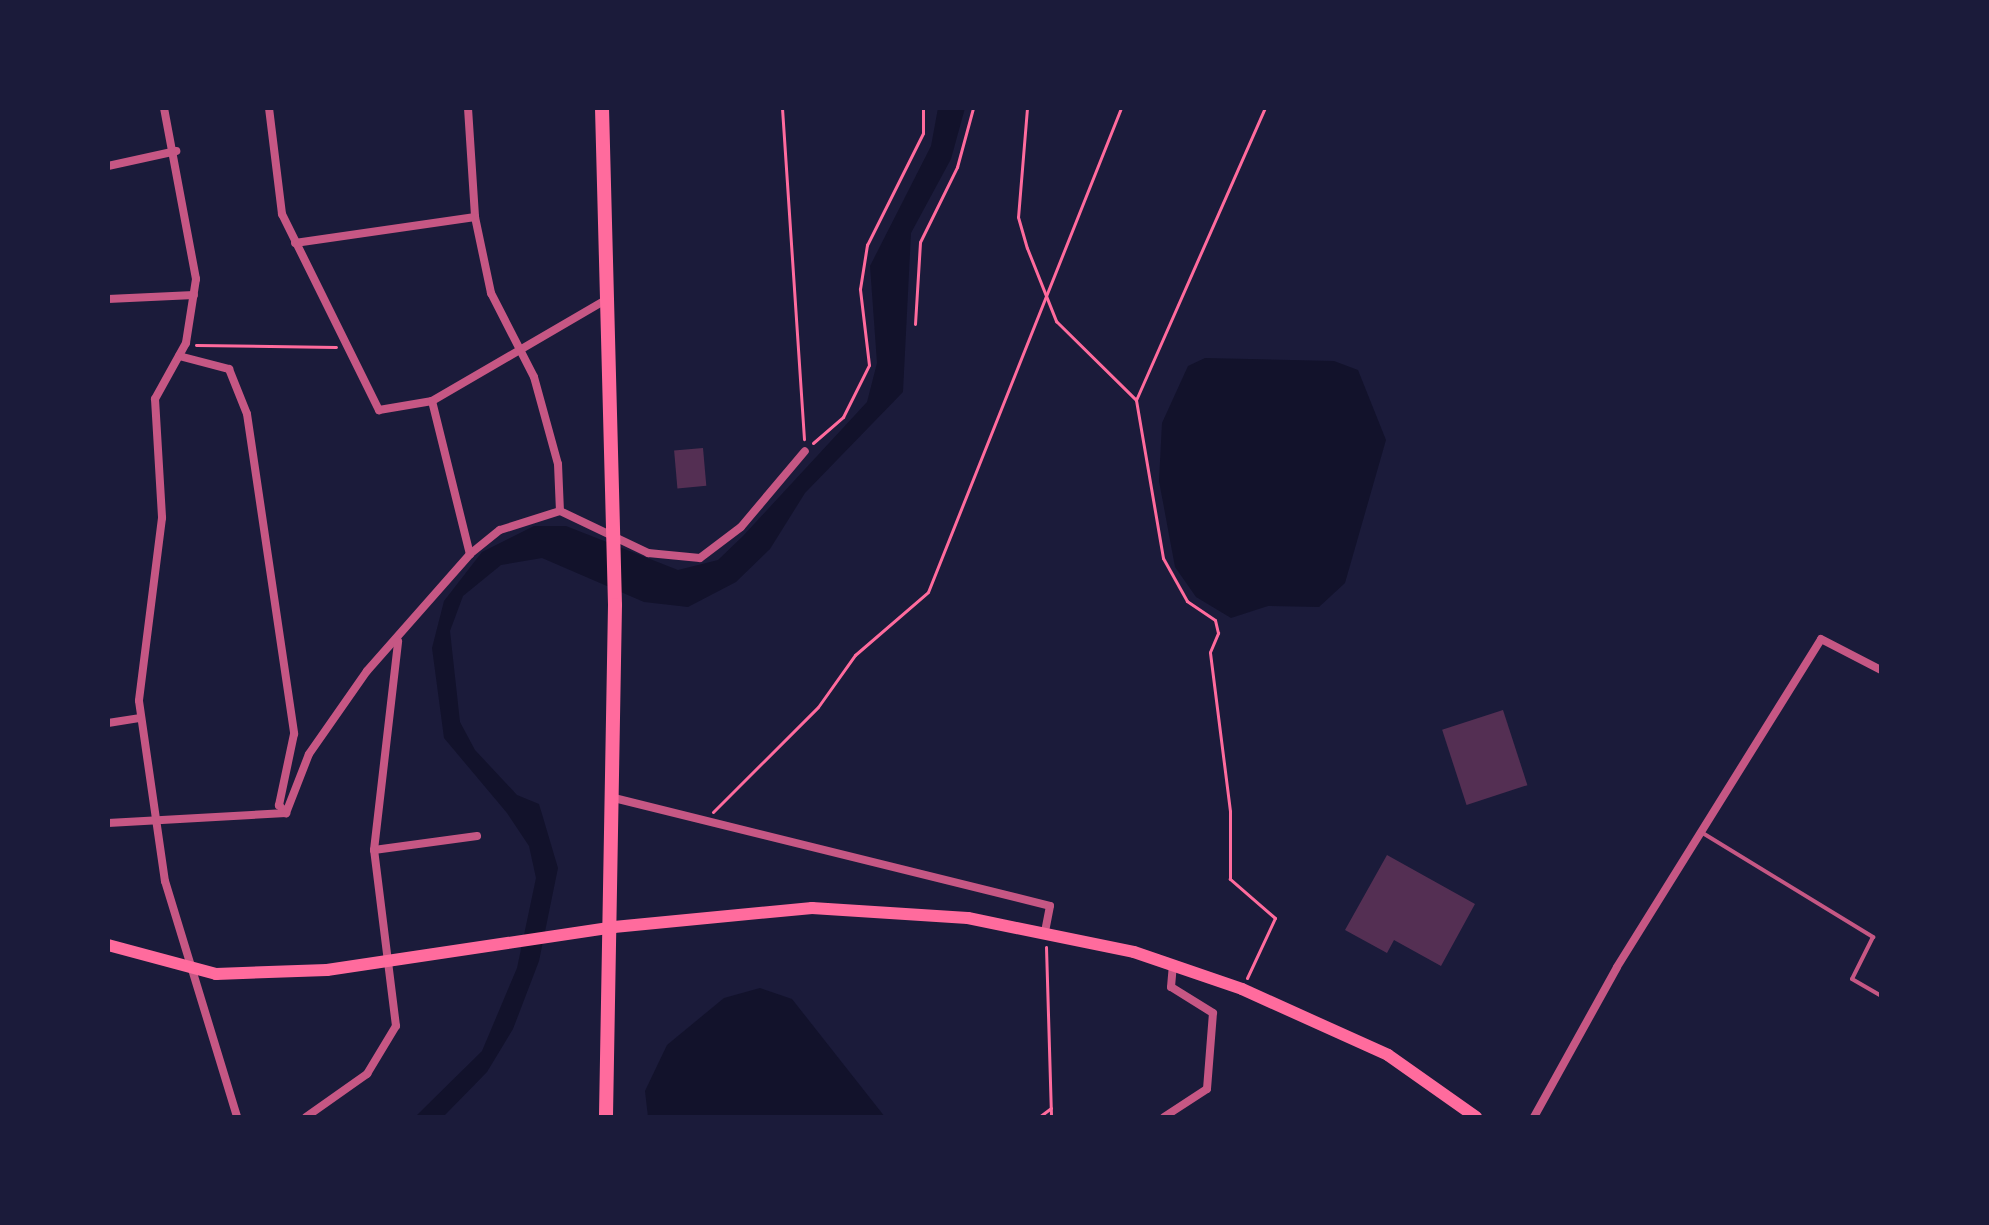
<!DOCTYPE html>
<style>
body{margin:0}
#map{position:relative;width:1989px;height:1225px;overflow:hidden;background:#1b1b3a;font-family:"DM Sans",sans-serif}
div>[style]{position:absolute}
.water>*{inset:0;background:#12122b}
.building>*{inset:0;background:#542f53;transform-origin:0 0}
.path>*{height:3px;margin:-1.5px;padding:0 1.5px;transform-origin:1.5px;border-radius:1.5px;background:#ff6b9d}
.service>*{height:4px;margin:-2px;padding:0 2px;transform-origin:2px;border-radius:2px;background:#c65784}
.minor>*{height:8px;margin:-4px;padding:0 4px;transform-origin:4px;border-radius:4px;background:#c65784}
.secondary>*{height:12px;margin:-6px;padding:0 6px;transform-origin:6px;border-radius:6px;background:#ff6b9d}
.primary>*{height:14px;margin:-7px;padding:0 7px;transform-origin:7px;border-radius:7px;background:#ff6b9d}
span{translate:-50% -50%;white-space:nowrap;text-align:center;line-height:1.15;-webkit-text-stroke:7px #1b1b3a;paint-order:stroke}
.frame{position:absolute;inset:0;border:110px solid #1b1b3a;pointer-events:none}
</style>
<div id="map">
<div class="water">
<div style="clip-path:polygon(938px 108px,965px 108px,951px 159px,911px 233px,903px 392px,805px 493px,770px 549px,736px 582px,688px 607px,644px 602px,542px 558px,501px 565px,463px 596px,450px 631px,460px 722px,475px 750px,517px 795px,539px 804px,558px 868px,539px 961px,513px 1029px,487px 1072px,443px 1117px,415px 1117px,482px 1051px,517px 968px,536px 878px,529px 846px,507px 813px,444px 738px,432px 648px,444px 601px,482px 552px,534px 526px,566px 526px,678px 570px,718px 560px,743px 536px,867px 402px,877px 363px,870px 266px,931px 146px)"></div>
<div style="clip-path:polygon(1205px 358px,1334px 361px,1358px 370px,1386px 440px,1345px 583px,1319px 607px,1268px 606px,1231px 618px,1196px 597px,1175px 567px,1159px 481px,1162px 423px,1188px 366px)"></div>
<div style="clip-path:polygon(760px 988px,792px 999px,885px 1117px,648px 1117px,645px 1091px,667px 1045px,724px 998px)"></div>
</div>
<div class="building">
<div style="left:703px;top:448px;width:38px;height:29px;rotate:85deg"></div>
<div style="left:1503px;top:710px;width:79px;height:64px;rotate:72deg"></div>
<div style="clip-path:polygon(1387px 855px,1475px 904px,1441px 966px,1394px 940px,1387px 953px,1345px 930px)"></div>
</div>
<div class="path">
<div style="left:782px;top:108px;width:332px;rotate:86.2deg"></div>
<div style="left:1027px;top:108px;width:109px;rotate:94.7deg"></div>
<div style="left:1018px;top:217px;width:32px;rotate:74deg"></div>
<div style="left:1027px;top:248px;width:79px;rotate:68.3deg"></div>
<div style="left:1056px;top:321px;width:112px;rotate:44.6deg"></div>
<div style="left:915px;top:324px;width:82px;rotate:-86.5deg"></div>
<div style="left:920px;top:242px;width:84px;rotate:-63.7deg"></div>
<div style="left:957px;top:167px;width:61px;rotate:-74.8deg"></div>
<div style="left:196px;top:345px;width:140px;rotate:0.8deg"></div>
<div style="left:813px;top:443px;width:40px;rotate:-41deg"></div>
<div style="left:843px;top:417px;width:58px;rotate:-63.4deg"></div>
<div style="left:869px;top:365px;width:77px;rotate:-96.8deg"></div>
<div style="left:860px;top:289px;width:45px;rotate:-81deg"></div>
<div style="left:867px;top:245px;width:125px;rotate:-63.4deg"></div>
<div style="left:923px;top:133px;width:25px;rotate:-90deg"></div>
<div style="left:713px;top:812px;width:148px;rotate:-45deg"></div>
<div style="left:818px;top:707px;width:64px;rotate:-54.6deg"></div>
<div style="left:855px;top:655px;width:96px;rotate:-40.8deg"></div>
<div style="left:928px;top:592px;width:521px;rotate:-68.26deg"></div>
<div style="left:1046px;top:947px;width:170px;rotate:88.3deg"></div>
<div style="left:1247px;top:978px;width:66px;rotate:-65deg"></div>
<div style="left:1275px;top:918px;width:60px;rotate:-139.1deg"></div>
<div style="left:1230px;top:879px;width:68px;rotate:-90deg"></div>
<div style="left:1230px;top:811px;width:160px;rotate:-97.2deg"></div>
<div style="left:1210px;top:652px;width:21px;rotate:-67deg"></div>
<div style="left:1218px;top:633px;width:13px;rotate:-103deg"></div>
<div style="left:1215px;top:620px;width:34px;rotate:-146deg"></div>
<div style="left:1187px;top:601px;width:49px;rotate:-119.2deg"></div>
<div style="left:1163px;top:558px;width:160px;rotate:-99.7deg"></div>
<div style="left:1136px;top:400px;width:319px;rotate:-66.2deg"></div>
<div style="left:1039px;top:1117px;width:15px;rotate:-37deg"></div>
</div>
<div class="service">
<div style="left:1701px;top:832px;width:202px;rotate:31.4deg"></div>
<div style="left:1873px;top:937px;width:47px;rotate:116.6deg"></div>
<div style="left:1852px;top:979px;width:34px;rotate:30deg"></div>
</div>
<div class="minor">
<div style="left:164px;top:108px;width:174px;rotate:79.4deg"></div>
<div style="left:196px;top:279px;width:65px;rotate:98.9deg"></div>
<div style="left:186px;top:343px;width:64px;rotate:119deg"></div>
<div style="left:155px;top:399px;width:119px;rotate:86.6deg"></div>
<div style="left:162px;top:518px;width:184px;rotate:97.2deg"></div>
<div style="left:139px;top:701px;width:182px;rotate:81.8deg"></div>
<div style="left:165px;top:881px;width:247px;rotate:73deg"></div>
<div style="left:269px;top:108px;width:107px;rotate:83deg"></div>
<div style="left:282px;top:214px;width:219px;rotate:63.7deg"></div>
<div style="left:379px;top:410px;width:54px;rotate:-9.6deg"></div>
<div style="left:432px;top:401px;width:203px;rotate:-30.2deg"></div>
<div style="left:468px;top:108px;width:109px;rotate:86.3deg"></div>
<div style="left:475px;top:217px;width:78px;rotate:78.1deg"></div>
<div style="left:491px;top:293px;width:94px;rotate:62.9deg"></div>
<div style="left:534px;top:377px;width:90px;rotate:74.6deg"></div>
<div style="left:558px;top:464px;width:47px;rotate:87.6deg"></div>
<div style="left:108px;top:166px;width:70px;rotate:-12.4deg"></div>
<div style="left:295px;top:243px;width:182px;rotate:-8.2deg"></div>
<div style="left:108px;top:299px;width:86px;rotate:-2.7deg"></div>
<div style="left:179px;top:356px;width:52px;rotate:14.6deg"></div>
<div style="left:229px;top:369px;width:48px;rotate:68.2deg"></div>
<div style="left:247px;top:414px;width:323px;rotate:81.6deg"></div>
<div style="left:294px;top:734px;width:73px;rotate:101.9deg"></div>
<div style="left:279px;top:805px;width:11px;rotate:49deg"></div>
<div style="left:432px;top:401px;width:158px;rotate:76.1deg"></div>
<div style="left:108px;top:723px;width:33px;rotate:-9deg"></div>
<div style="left:614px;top:798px;width:449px;rotate:13.9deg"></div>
<div style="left:1050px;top:906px;width:25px;rotate:101deg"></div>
<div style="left:108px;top:823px;width:178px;rotate:-3.2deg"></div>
<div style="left:286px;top:813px;width:63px;rotate:-68.7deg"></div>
<div style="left:309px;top:754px;width:101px;rotate:-55.1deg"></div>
<div style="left:367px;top:671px;width:156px;rotate:-48.6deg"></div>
<div style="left:470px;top:554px;width:38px;rotate:-39deg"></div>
<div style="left:500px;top:530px;width:63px;rotate:-17.6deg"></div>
<div style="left:560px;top:511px;width:98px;rotate:25.5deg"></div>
<div style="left:648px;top:553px;width:52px;rotate:5.5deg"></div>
<div style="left:700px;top:558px;width:51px;rotate:-37.1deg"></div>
<div style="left:741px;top:527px;width:99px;rotate:-49.9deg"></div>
<div style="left:374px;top:850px;width:104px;rotate:-7.7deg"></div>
<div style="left:306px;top:1117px;width:75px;rotate:-35.2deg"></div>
<div style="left:367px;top:1074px;width:56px;rotate:-58.9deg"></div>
<div style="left:396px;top:1026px;width:177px;rotate:-97.1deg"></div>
<div style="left:374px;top:850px;width:210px;rotate:-83.4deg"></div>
<div style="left:1164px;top:1117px;width:51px;rotate:-33.1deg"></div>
<div style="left:1207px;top:1089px;width:76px;rotate:-85.5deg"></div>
<div style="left:1213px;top:1013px;width:49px;rotate:-148.2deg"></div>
<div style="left:1171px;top:987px;width:22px;rotate:-85deg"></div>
<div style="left:1534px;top:1117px;width:171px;rotate:-61deg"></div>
<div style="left:1617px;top:967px;width:386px;rotate:-58.1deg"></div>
<div style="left:1821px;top:639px;width:68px;rotate:27.3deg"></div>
</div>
<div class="secondary">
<div style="left:108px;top:945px;width:112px;rotate:15deg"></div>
<div style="left:216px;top:974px;width:111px;rotate:-2.1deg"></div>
<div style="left:327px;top:970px;width:290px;rotate:-8.5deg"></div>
<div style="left:614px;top:927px;width:199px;rotate:-5.5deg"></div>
<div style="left:812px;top:908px;width:156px;rotate:3.7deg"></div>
<div style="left:968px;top:918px;width:169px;rotate:11.6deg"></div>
<div style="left:1134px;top:952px;width:114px;rotate:18.9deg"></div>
<div style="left:1242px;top:989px;width:160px;rotate:24.3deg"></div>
<div style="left:1388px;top:1055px;width:108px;rotate:35.2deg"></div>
</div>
<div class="primary">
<div style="left:602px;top:108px;width:497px;rotate:88.5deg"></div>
<div style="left:615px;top:605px;width:512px;rotate:91.01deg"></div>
</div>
<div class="frame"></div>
</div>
